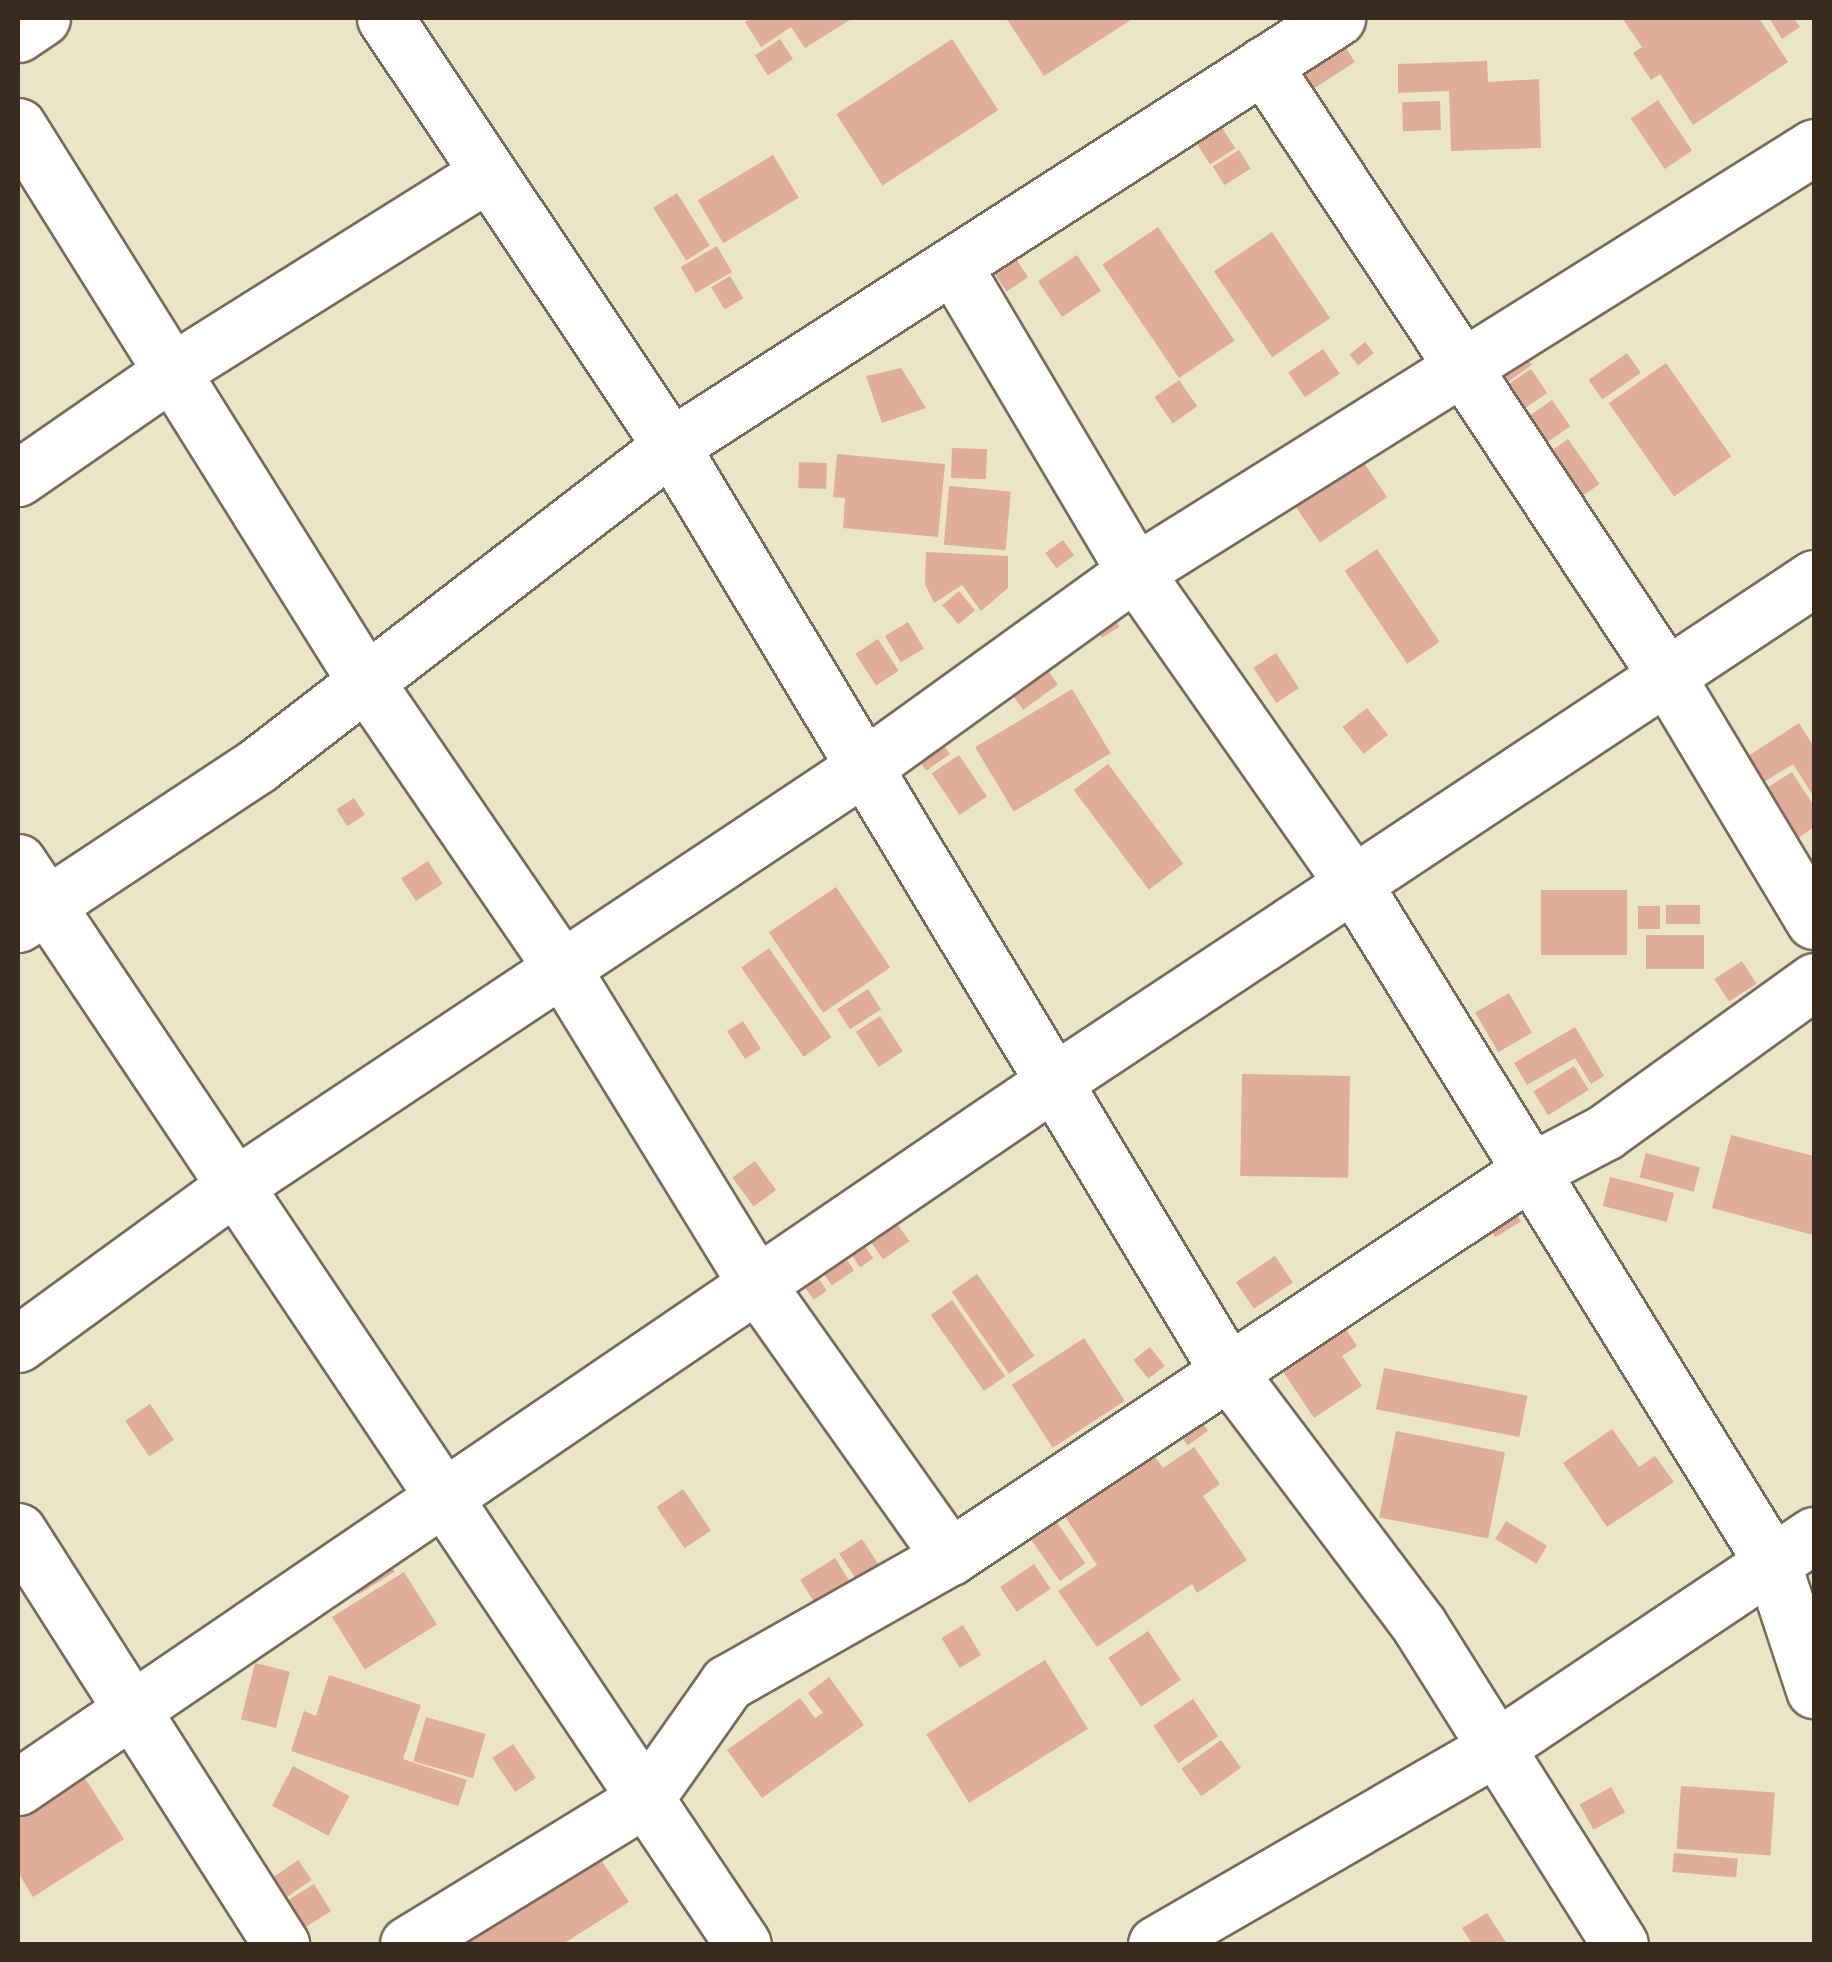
<!DOCTYPE html>
<style>
body{margin:0}
#map{position:relative;width:1832px;height:1962px;overflow:hidden;background:#ebe5c8;font-family:"Architects Daughter",sans-serif}
div>[style]{position:absolute}
.building>*{inset:0;background:#e0ad9a;transform-origin:0 0}
.roads{filter:drop-shadow(2px 0 #796b5a) drop-shadow(-2px 0 #796b5a) drop-shadow(0 2px #796b5a) drop-shadow(0 -2px #796b5a)}
.minor>*{height:55px;margin:-27.5px;padding:0 27.5px;transform-origin:27.5px;border-radius:27.5px;background:#fff}
span{translate:-50% -50%;white-space:nowrap;text-align:center;line-height:1.15;-webkit-text-stroke:8px #f6f6f2;paint-order:stroke}
.frame{position:absolute;inset:0;border:20px solid #3b2a1e;pointer-events:none}
</style>
<div id="map">
<div class="building">
<div style="clip-path:polygon(751px 18px,853px 18px,805px 48px,791px 27px,761px 47px,745px 22px)"></div>
<div style="clip-path:polygon(1006px 18px,1134px 18px,1044px 76px)"></div>
<div style="clip-path:polygon(1622px 18px,1759px 18px,1788px 62px,1693px 125px,1660px 74px,1651px 80px,1633px 53px,1642px 47px)"></div>
<div style="clip-path:polygon(1769px 18px,1794px 18px,1800px 27px,1782px 39px)"></div>
<div style="left:1338px;top:36px;width:31px;height:56px;rotate:57deg"></div>
<div style="left:780px;top:39px;width:24px;height:30px;rotate:57deg"></div>
<div style="left:952px;top:39px;width:85px;height:138px;rotate:57deg"></div>
<div style="clip-path:polygon(1487px 61px,1488px 82px,1539px 79px,1541px 148px,1451px 151px,1449px 91px,1398px 93px,1398px 64px)"></div>
<div style="left:1658px;top:100px;width:61px;height:33px;rotate:56deg"></div>
<div style="left:1440px;top:101px;width:29px;height:38px;rotate:88deg"></div>
<div style="left:1219px;top:123px;width:30px;height:30px;rotate:57deg"></div>
<div style="left:1239px;top:150px;width:22px;height:31px;rotate:58deg"></div>
<div style="left:773px;top:155px;width:50px;height:88px;rotate:59deg"></div>
<div style="left:677px;top:193px;width:62px;height:28px;rotate:58deg"></div>
<div style="left:1158px;top:227px;width:137px;height:67px;rotate:56deg"></div>
<div style="left:1272px;top:232px;width:104px;height:70px;rotate:56deg"></div>
<div style="left:717px;top:246px;width:30px;height:42px;rotate:60deg"></div>
<div style="left:1012px;top:253px;width:29px;height:26px;rotate:56deg"></div>
<div style="left:1077px;top:255px;width:43px;height:47px;rotate:56deg"></div>
<div style="left:730px;top:276px;width:26px;height:22px;rotate:59deg"></div>
<div style="left:1365px;top:342px;width:14px;height:20px;rotate:51deg"></div>
<div style="left:1516px;top:343px;width:27px;height:40px;rotate:54deg"></div>
<div style="left:1323px;top:349px;width:30px;height:42px;rotate:56deg"></div>
<div style="left:1627px;top:353px;width:24px;height:47px;rotate:55deg"></div>
<div style="left:1666px;top:363px;width:114px;height:70px;rotate:55deg"></div>
<div style="clip-path:polygon(901px 368px,926px 408px,882px 423px,866px 376px)"></div>
<div style="left:1531px;top:369px;width:29px;height:39px;rotate:56deg"></div>
<div style="left:1179px;top:380px;width:32px;height:30px;rotate:55deg"></div>
<div style="left:1552px;top:400px;width:32px;height:41px;rotate:55deg"></div>
<div style="left:1568px;top:439px;width:55px;height:31px;rotate:55deg"></div>
<div style="left:952px;top:448px;width:35px;height:30px;rotate:2deg"></div>
<div style="clip-path:polygon(837px 454px,945px 464px,938px 537px,843px 528px,845px 498px,833px 497px)"></div>
<div style="left:1362px;top:460px;width:45px;height:81px;rotate:56deg"></div>
<div style="left:799px;top:462px;width:28px;height:26px;rotate:2deg"></div>
<div style="left:949px;top:486px;width:62px;height:59px;rotate:5deg"></div>
<div style="left:1063px;top:540px;width:19px;height:22px;rotate:54deg"></div>
<div style="left:1377px;top:549px;width:112px;height:39px;rotate:56deg"></div>
<div style="clip-path:polygon(926px 552px,1008px 556px,1008px 588px,981px 611px,962px 585px,934px 603px,925px 584px)"></div>
<div style="left:959px;top:591px;width:25px;height:22px;rotate:50deg"></div>
<div style="left:1108px;top:608px;width:22px;height:21px;rotate:58deg"></div>
<div style="left:908px;top:622px;width:31px;height:27px;rotate:59deg"></div>
<div style="left:878px;top:639px;width:38px;height:27px;rotate:57deg"></div>
<div style="left:1276px;top:653px;width:42px;height:27px;rotate:57deg"></div>
<div style="left:1041px;top:661px;width:29px;height:43px;rotate:54deg"></div>
<div style="left:1072px;top:689px;width:75px;height:113px;rotate:59deg"></div>
<div style="left:1367px;top:708px;width:34px;height:31px;rotate:52deg"></div>
<div style="clip-path:polygon(1799px 723px,1814px 747px,1814px 797px,1793px 764px,1759px 785px,1742px 760px)"></div>
<div style="left:931px;top:727px;width:33px;height:29px;rotate:55deg"></div>
<div style="left:959px;top:755px;width:50px;height:33px;rotate:56deg"></div>
<div style="left:1108px;top:764px;width:125px;height:43px;rotate:53deg"></div>
<div style="clip-path:polygon(1792px 772px,1814px 806px,1814px 827px,1797px 839px,1765px 789px)"></div>
<div style="left:354px;top:798px;width:20px;height:21px;rotate:57deg"></div>
<div style="left:428px;top:861px;width:27px;height:32px;rotate:57deg"></div>
<div style="left:836px;top:887px;width:97px;height:81px;rotate:56deg"></div>
<div style="left:1541px;top:890px;width:86px;height:65px"></div>
<div style="left:1666px;top:905px;width:34px;height:19px"></div>
<div style="left:1638px;top:906px;width:22px;height:23px"></div>
<div style="left:1646px;top:935px;width:58px;height:34px"></div>
<div style="left:769px;top:948px;width:109px;height:34px;rotate:55deg"></div>
<div style="left:1742px;top:961px;width:27px;height:33px;rotate:57deg"></div>
<div style="left:868px;top:989px;width:24px;height:37px;rotate:57deg"></div>
<div style="left:1509px;top:993px;width:46px;height:39px;rotate:60deg"></div>
<div style="left:880px;top:1016px;width:42px;height:29px;rotate:57deg"></div>
<div style="left:743px;top:1021px;width:33px;height:19px;rotate:57deg"></div>
<div style="clip-path:polygon(1575px 1027px,1604px 1076px,1591px 1084px,1575px 1058px,1527px 1085px,1514px 1063px)"></div>
<div style="left:1574px;top:1066px;width:28px;height:48px;rotate:58deg"></div>
<div style="left:1242px;top:1074px;width:108px;height:102px;rotate:1deg"></div>
<div style="clip-path:polygon(1731px 1135px,1814px 1156px,1813px 1235px,1712px 1208px)"></div>
<div style="left:1646px;top:1153px;width:56px;height:25px;rotate:15deg"></div>
<div style="left:755px;top:1161px;width:36px;height:28px;rotate:54deg"></div>
<div style="left:1610px;top:1177px;width:66px;height:30px;rotate:14deg"></div>
<div style="left:1509px;top:1202px;width:23px;height:30px;rotate:59deg"></div>
<div style="left:891px;top:1215px;width:32px;height:32px;rotate:55deg"></div>
<div style="left:858px;top:1237px;width:26px;height:16px;rotate:54deg"></div>
<div style="left:839px;top:1248px;width:27px;height:27px;rotate:56deg"></div>
<div style="left:1275px;top:1256px;width:32px;height:47px;rotate:56deg"></div>
<div style="left:977px;top:1274px;width:100px;height:31px;rotate:55deg"></div>
<div style="left:816px;top:1275px;width:19px;height:16px;rotate:55deg"></div>
<div style="left:952px;top:1300px;width:93px;height:26px;rotate:55deg"></div>
<div style="clip-path:polygon(1335px 1313px,1357px 1346px,1342px 1356px,1362px 1386px,1314px 1418px,1272px 1355px)"></div>
<div style="left:1084px;top:1338px;width:75px;height:86px;rotate:57deg"></div>
<div style="left:1150px;top:1347px;width:24px;height:21px;rotate:52deg"></div>
<div style="left:1384px;top:1368px;width:146px;height:42px;rotate:11deg"></div>
<div style="left:150px;top:1404px;width:43px;height:30px;rotate:56deg"></div>
<div style="left:1192px;top:1409px;width:27px;height:25px;rotate:54deg"></div>
<div style="clip-path:polygon(1612px 1429px,1639px 1467px,1655px 1456px,1674px 1482px,1607px 1527px,1563px 1463px)"></div>
<div style="left:1396px;top:1431px;width:111px;height:88px;rotate:11deg"></div>
<div style="clip-path:polygon(1148px 1447px,1163px 1468px,1194px 1447px,1220px 1484px,1203px 1496px,1247px 1560px,1197px 1593px,1192px 1584px,1097px 1647px,1058px 1591px,1097px 1565px,1058px 1506px)"></div>
<div style="left:683px;top:1489px;width:50px;height:32px;rotate:56deg"></div>
<div style="left:1051px;top:1514px;width:60px;height:31px;rotate:55deg"></div>
<div style="left:1506px;top:1521px;width:48px;height:21px;rotate:31deg"></div>
<div style="left:862px;top:1539px;width:30px;height:27px;rotate:57deg"></div>
<div style="left:383px;top:1553px;width:22px;height:43px;rotate:58deg"></div>
<div style="left:835px;top:1558px;width:28px;height:41px;rotate:58deg"></div>
<div style="left:1034px;top:1564px;width:30px;height:41px;rotate:56deg"></div>
<div style="left:404px;top:1572px;width:62px;height:85px;rotate:58deg"></div>
<div style="left:963px;top:1625px;width:35px;height:25px;rotate:59deg"></div>
<div style="left:1148px;top:1631px;width:59px;height:48px;rotate:56deg"></div>
<div style="left:1045px;top:1660px;width:81px;height:140px;rotate:58deg"></div>
<div style="left:255px;top:1663px;width:36px;height:58px;rotate:14deg"></div>
<div style="clip-path:polygon(329px 1675px,421px 1705px,403px 1759px,467px 1780px,458px 1806px,291px 1751px,304px 1711px,316px 1716px)"></div>
<div style="clip-path:polygon(829px 1677px,864px 1725px,762px 1798px,727px 1750px,800px 1698px,815px 1718px,823px 1713px,808px 1693px)"></div>
<div style="left:1193px;top:1699px;width:45px;height:48px;rotate:56deg"></div>
<div style="left:426px;top:1717px;width:62px;height:46px;rotate:16deg"></div>
<div style="left:1221px;top:1740px;width:34px;height:49px;rotate:54deg"></div>
<div style="left:513px;top:1744px;width:41px;height:25px;rotate:56deg"></div>
<div style="left:293px;top:1766px;width:64px;height:45px;rotate:28deg"></div>
<div style="clip-path:polygon(81px 1772px,124px 1839px,33px 1897px,18px 1872px,18px 1812px)"></div>
<div style="left:1681px;top:1786px;width:94px;height:63px;rotate:4deg"></div>
<div style="left:1611px;top:1787px;width:29px;height:36px;rotate:61deg"></div>
<div style="clip-path:polygon(586px 1837px,629px 1902px,563px 1944px,420px 1944px)"></div>
<div style="left:1674px;top:1853px;width:64px;height:19px;rotate:5deg"></div>
<div style="left:298px;top:1860px;width:24px;height:39px;rotate:55deg"></div>
<div style="left:314px;top:1884px;width:32px;height:37px;rotate:58deg"></div>
<div style="clip-path:polygon(1487px 1913px,1507px 1944px,1472px 1944px,1462px 1928px)"></div>
</div>
<div class="roads">
<div class="minor">
<div style="left:385px;top:18px;width:515px;rotate:56.25deg"></div>
<div style="left:671px;top:446px;width:1078px;rotate:58.96deg"></div>
<div style="left:1227px;top:1370px;width:319px;rotate:53deg"></div>
<div style="left:1419px;top:1625px;width:377px;rotate:57.8deg"></div>
<div style="left:18px;top:34px;width:29px;rotate:-34deg"></div>
<div style="left:1263px;top:65px;width:731px;rotate:56.55deg"></div>
<div style="left:1666px;top:675px;width:287px;rotate:59deg"></div>
<div style="left:18px;top:126px;width:656px;rotate:57.96deg"></div>
<div style="left:366px;top:682px;width:347px;rotate:55.6deg"></div>
<div style="left:562px;top:968px;width:370px;rotate:58.4deg"></div>
<div style="left:756px;top:1283px;width:336px;rotate:54.7deg"></div>
<div style="left:953px;top:265px;width:357px;rotate:59.3deg"></div>
<div style="left:1135px;top:572px;width:380px;rotate:55deg"></div>
<div style="left:1353px;top:883px;width:798px;rotate:58.32deg"></div>
<div style="left:1772px;top:1562px;width:135px;rotate:71.8deg"></div>
<div style="left:18px;top:478px;width:186px;rotate:-34.7deg"></div>
<div style="left:171px;top:372px;width:373px;rotate:-32.1deg"></div>
<div style="left:18px;top:862px;width:1302px;rotate:56.18deg"></div>
<div style="left:18px;top:924px;width:288px;rotate:-33.5deg"></div>
<div style="left:258px;top:765px;width:522px;rotate:-37.68deg"></div>
<div style="left:671px;top:446px;width:792px;rotate:-32.73deg"></div>
<div style="left:18px;top:1344px;width:270px;rotate:-36.1deg"></div>
<div style="left:236px;top:1185px;width:758px;rotate:-33.65deg"></div>
<div style="left:867px;top:765px;width:330px;rotate:-35.8deg"></div>
<div style="left:1135px;top:572px;width:801px;rotate:-32.04deg"></div>
<div style="left:18px;top:1531px;width:490px;rotate:57.5deg"></div>
<div style="left:18px;top:1787px;width:1258px;rotate:-34.25deg"></div>
<div style="left:1058px;top:1079px;width:907px;rotate:-33.53deg"></div>
<div style="left:408px;top:1944px;width:279px;rotate:-31.5deg"></div>
<div style="left:646px;top:1798px;width:141px;rotate:-54.8deg"></div>
<div style="left:727px;top:1683px;width:256px;rotate:-29.5deg"></div>
<div style="left:950px;top:1557px;width:693px;rotate:-33.64deg"></div>
<div style="left:1527px;top:1173px;width:88px;rotate:-27.7deg"></div>
<div style="left:1605px;top:1132px;width:258px;rotate:-35.8deg"></div>
<div style="left:1156px;top:1944px;width:394px;rotate:-30deg"></div>
<div style="left:1497px;top:1747px;width:381px;rotate:-33.8deg"></div>
</div>
</div>
<div class="frame"></div>
</div>
